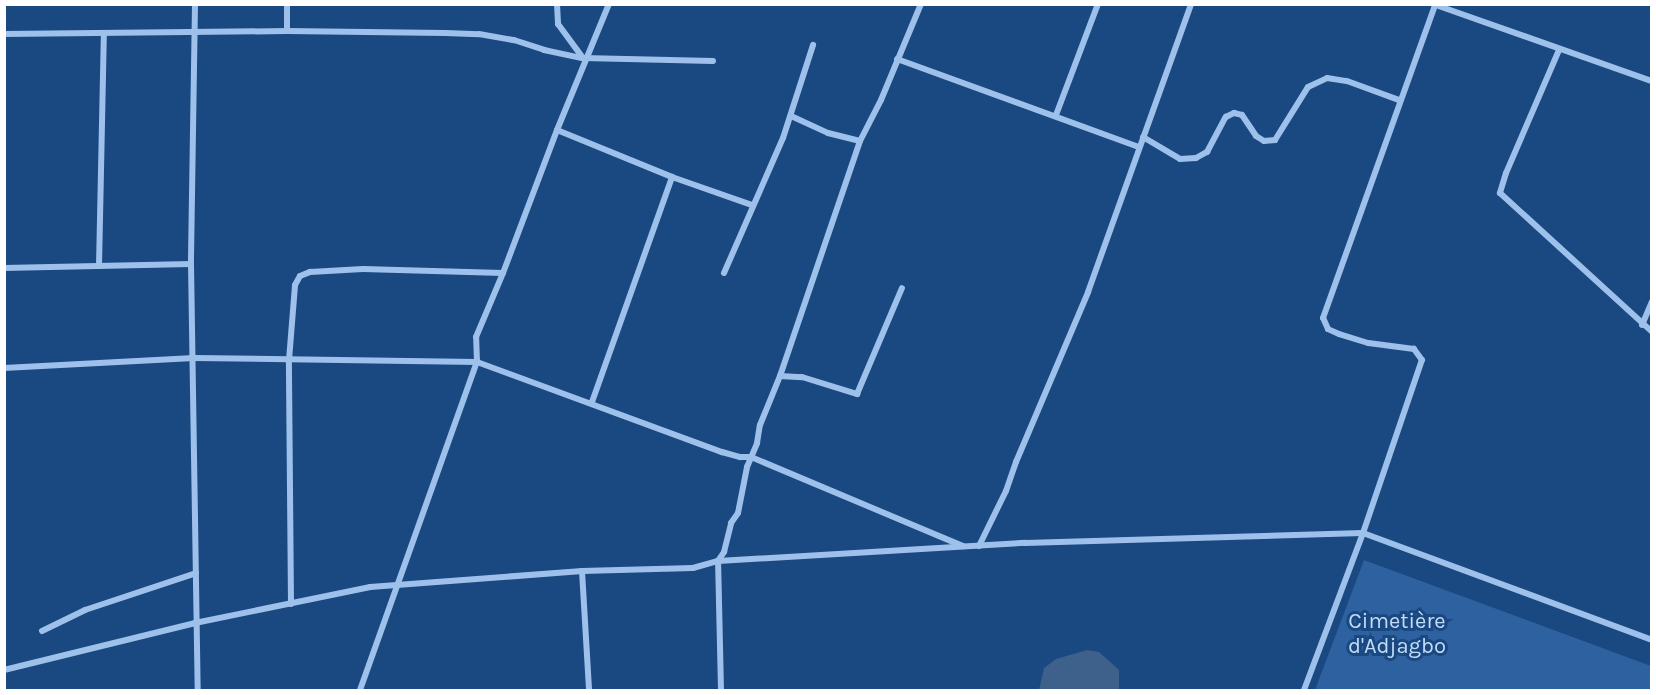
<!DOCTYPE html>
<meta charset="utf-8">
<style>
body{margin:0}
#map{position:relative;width:1656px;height:695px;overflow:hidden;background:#1a4881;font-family:Karla,sans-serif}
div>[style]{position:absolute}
.green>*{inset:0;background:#2d61a0}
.water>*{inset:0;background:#3e618b}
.street>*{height:6px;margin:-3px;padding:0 3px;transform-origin:3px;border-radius:3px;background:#9dc1eb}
span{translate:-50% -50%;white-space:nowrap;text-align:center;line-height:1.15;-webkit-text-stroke:6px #1a4881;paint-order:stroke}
.park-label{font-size:22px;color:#c2dbf8}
.frame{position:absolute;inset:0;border:6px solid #fff;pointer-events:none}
</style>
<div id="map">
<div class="green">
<div style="clip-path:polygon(1364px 560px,1651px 666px,1651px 690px,1315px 690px)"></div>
</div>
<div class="water">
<div style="clip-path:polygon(1087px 650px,1099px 652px,1119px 670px,1119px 690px,1039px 690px,1044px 668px,1056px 659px)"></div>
</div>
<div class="street">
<div style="left:195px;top:4px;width:260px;rotate:90.9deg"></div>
<div style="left:191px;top:264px;width:426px;rotate:89.1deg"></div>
<div style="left:287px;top:4px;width:27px;rotate:90deg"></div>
<div style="left:557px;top:4px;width:20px;rotate:87deg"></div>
<div style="left:558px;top:24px;width:42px;rotate:53.7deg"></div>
<div style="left:1433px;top:4px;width:232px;rotate:19.4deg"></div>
<div style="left:4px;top:34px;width:283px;rotate:-0.6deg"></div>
<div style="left:287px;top:31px;width:158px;rotate:0.7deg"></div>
<div style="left:445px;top:33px;width:34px;rotate:2deg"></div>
<div style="left:479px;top:34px;width:36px;rotate:10deg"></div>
<div style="left:514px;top:40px;width:32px;rotate:18deg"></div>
<div style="left:544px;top:50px;width:40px;rotate:12deg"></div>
<div style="left:583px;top:58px;width:130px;rotate:1.3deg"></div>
<div style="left:1559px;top:50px;width:134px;rotate:113.3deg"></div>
<div style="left:1506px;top:173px;width:21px;rotate:107deg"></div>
<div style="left:1500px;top:193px;width:206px;rotate:42.4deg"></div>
<div style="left:897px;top:59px;width:258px;rotate:20deg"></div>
<div style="left:1056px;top:115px;width:119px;rotate:-69.3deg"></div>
<div style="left:791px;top:116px;width:41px;rotate:24.7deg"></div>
<div style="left:828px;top:133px;width:33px;rotate:14deg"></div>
<div style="left:557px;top:130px;width:124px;rotate:22.2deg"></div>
<div style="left:672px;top:177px;width:85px;rotate:19.3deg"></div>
<div style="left:1143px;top:137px;width:43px;rotate:30.7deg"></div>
<div style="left:1180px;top:159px;width:16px;rotate:-4deg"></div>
<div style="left:1196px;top:158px;width:13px;rotate:-29deg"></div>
<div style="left:1207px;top:152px;width:40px;rotate:-62deg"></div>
<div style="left:1226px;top:117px;width:9px;rotate:-27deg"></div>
<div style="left:1234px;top:113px;width:8px;rotate:14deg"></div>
<div style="left:1242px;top:115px;width:25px;rotate:56deg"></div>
<div style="left:1256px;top:136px;width:9px;rotate:32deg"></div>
<div style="left:1264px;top:141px;width:11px;rotate:-5deg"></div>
<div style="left:1275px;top:140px;width:62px;rotate:-58.1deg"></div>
<div style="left:1308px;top:87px;width:21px;rotate:-25deg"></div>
<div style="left:1327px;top:78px;width:20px;rotate:9deg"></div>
<div style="left:1347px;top:81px;width:55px;rotate:20.1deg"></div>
<div style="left:99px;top:266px;width:233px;rotate:-88.8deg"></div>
<div style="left:4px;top:268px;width:187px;rotate:-1.2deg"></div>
<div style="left:724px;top:273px;width:147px;rotate:-66.4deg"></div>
<div style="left:783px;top:138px;width:98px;rotate:-72.1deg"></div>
<div style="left:1642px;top:325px;width:26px;rotate:-67deg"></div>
<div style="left:4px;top:368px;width:190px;rotate:-3deg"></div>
<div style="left:194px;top:358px;width:283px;rotate:0.8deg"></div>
<div style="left:477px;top:362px;width:261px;rotate:20.2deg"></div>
<div style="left:722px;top:452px;width:19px;rotate:16deg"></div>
<div style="left:740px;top:457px;width:11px"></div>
<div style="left:751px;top:457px;width:230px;rotate:22.8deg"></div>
<div style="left:780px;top:376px;width:22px;rotate:3deg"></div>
<div style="left:802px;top:377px;width:58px;rotate:17.2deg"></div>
<div style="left:857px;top:394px;width:115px;rotate:-67deg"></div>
<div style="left:592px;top:402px;width:239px;rotate:-70.4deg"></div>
<div style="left:979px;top:546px;width:61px;rotate:-63.9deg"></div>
<div style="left:1006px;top:491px;width:31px;rotate:-71deg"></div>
<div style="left:1016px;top:462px;width:185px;rotate:-67deg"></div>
<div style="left:1088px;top:292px;width:306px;rotate:-70.3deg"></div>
<div style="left:582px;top:571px;width:119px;rotate:86.6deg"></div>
<div style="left:291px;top:604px;width:244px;rotate:-90.5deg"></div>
<div style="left:289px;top:360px;width:75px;rotate:-85.4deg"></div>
<div style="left:295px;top:285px;width:10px;rotate:-61deg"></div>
<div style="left:300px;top:276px;width:11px;rotate:-22deg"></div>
<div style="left:310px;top:272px;width:53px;rotate:-3.2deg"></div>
<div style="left:363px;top:269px;width:140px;rotate:1.6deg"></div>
<div style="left:42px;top:631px;width:48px;rotate:-26deg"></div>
<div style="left:85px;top:610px;width:117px;rotate:-18.4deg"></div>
<div style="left:4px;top:670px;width:197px;rotate:-13.8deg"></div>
<div style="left:195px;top:623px;width:179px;rotate:-11.6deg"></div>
<div style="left:370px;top:587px;width:213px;rotate:-4.3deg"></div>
<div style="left:582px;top:571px;width:111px;rotate:-1.5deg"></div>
<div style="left:693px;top:568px;width:26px;rotate:-16deg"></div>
<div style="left:718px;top:561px;width:308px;rotate:-3.4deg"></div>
<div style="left:1025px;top:543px;width:338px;rotate:-1.7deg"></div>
<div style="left:1363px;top:533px;width:308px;rotate:20.3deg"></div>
<div style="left:360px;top:690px;width:348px;rotate:-70.4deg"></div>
<div style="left:477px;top:362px;width:25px;rotate:-92deg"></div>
<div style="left:476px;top:337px;width:69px;rotate:-67.1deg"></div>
<div style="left:503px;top:273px;width:153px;rotate:-69.3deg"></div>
<div style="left:557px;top:130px;width:136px;rotate:-67.6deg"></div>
<div style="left:721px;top:690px;width:129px;rotate:-91.3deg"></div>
<div style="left:718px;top:561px;width:11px;rotate:-56deg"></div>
<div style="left:724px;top:552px;width:30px;rotate:-76deg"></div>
<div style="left:731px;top:523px;width:12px;rotate:-55deg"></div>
<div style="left:738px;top:513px;width:47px;rotate:-78.9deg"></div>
<div style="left:747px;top:467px;width:26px;rotate:-67deg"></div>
<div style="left:757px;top:443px;width:18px;rotate:-81deg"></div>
<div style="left:760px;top:425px;width:53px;rotate:-67.8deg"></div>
<div style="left:780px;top:376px;width:248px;rotate:-71.2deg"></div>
<div style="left:860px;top:141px;width:46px;rotate:-62.9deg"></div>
<div style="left:881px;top:100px;width:104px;rotate:-67.4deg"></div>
<div style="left:1304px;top:690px;width:168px;rotate:-69.4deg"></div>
<div style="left:1363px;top:533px;width:183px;rotate:-71.2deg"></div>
<div style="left:1422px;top:360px;width:14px;rotate:-126deg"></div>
<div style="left:1414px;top:349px;width:46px;rotate:-172.6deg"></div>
<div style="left:1368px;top:343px;width:30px;rotate:-163deg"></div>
<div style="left:1339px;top:334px;width:12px;rotate:-156deg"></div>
<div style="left:1328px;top:329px;width:12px;rotate:-114deg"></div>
<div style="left:1323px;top:318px;width:332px;rotate:-70.3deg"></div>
</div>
<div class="park-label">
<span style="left:1397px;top:634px">Cimetière<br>d'Adjagbo</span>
</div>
<div class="frame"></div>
</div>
